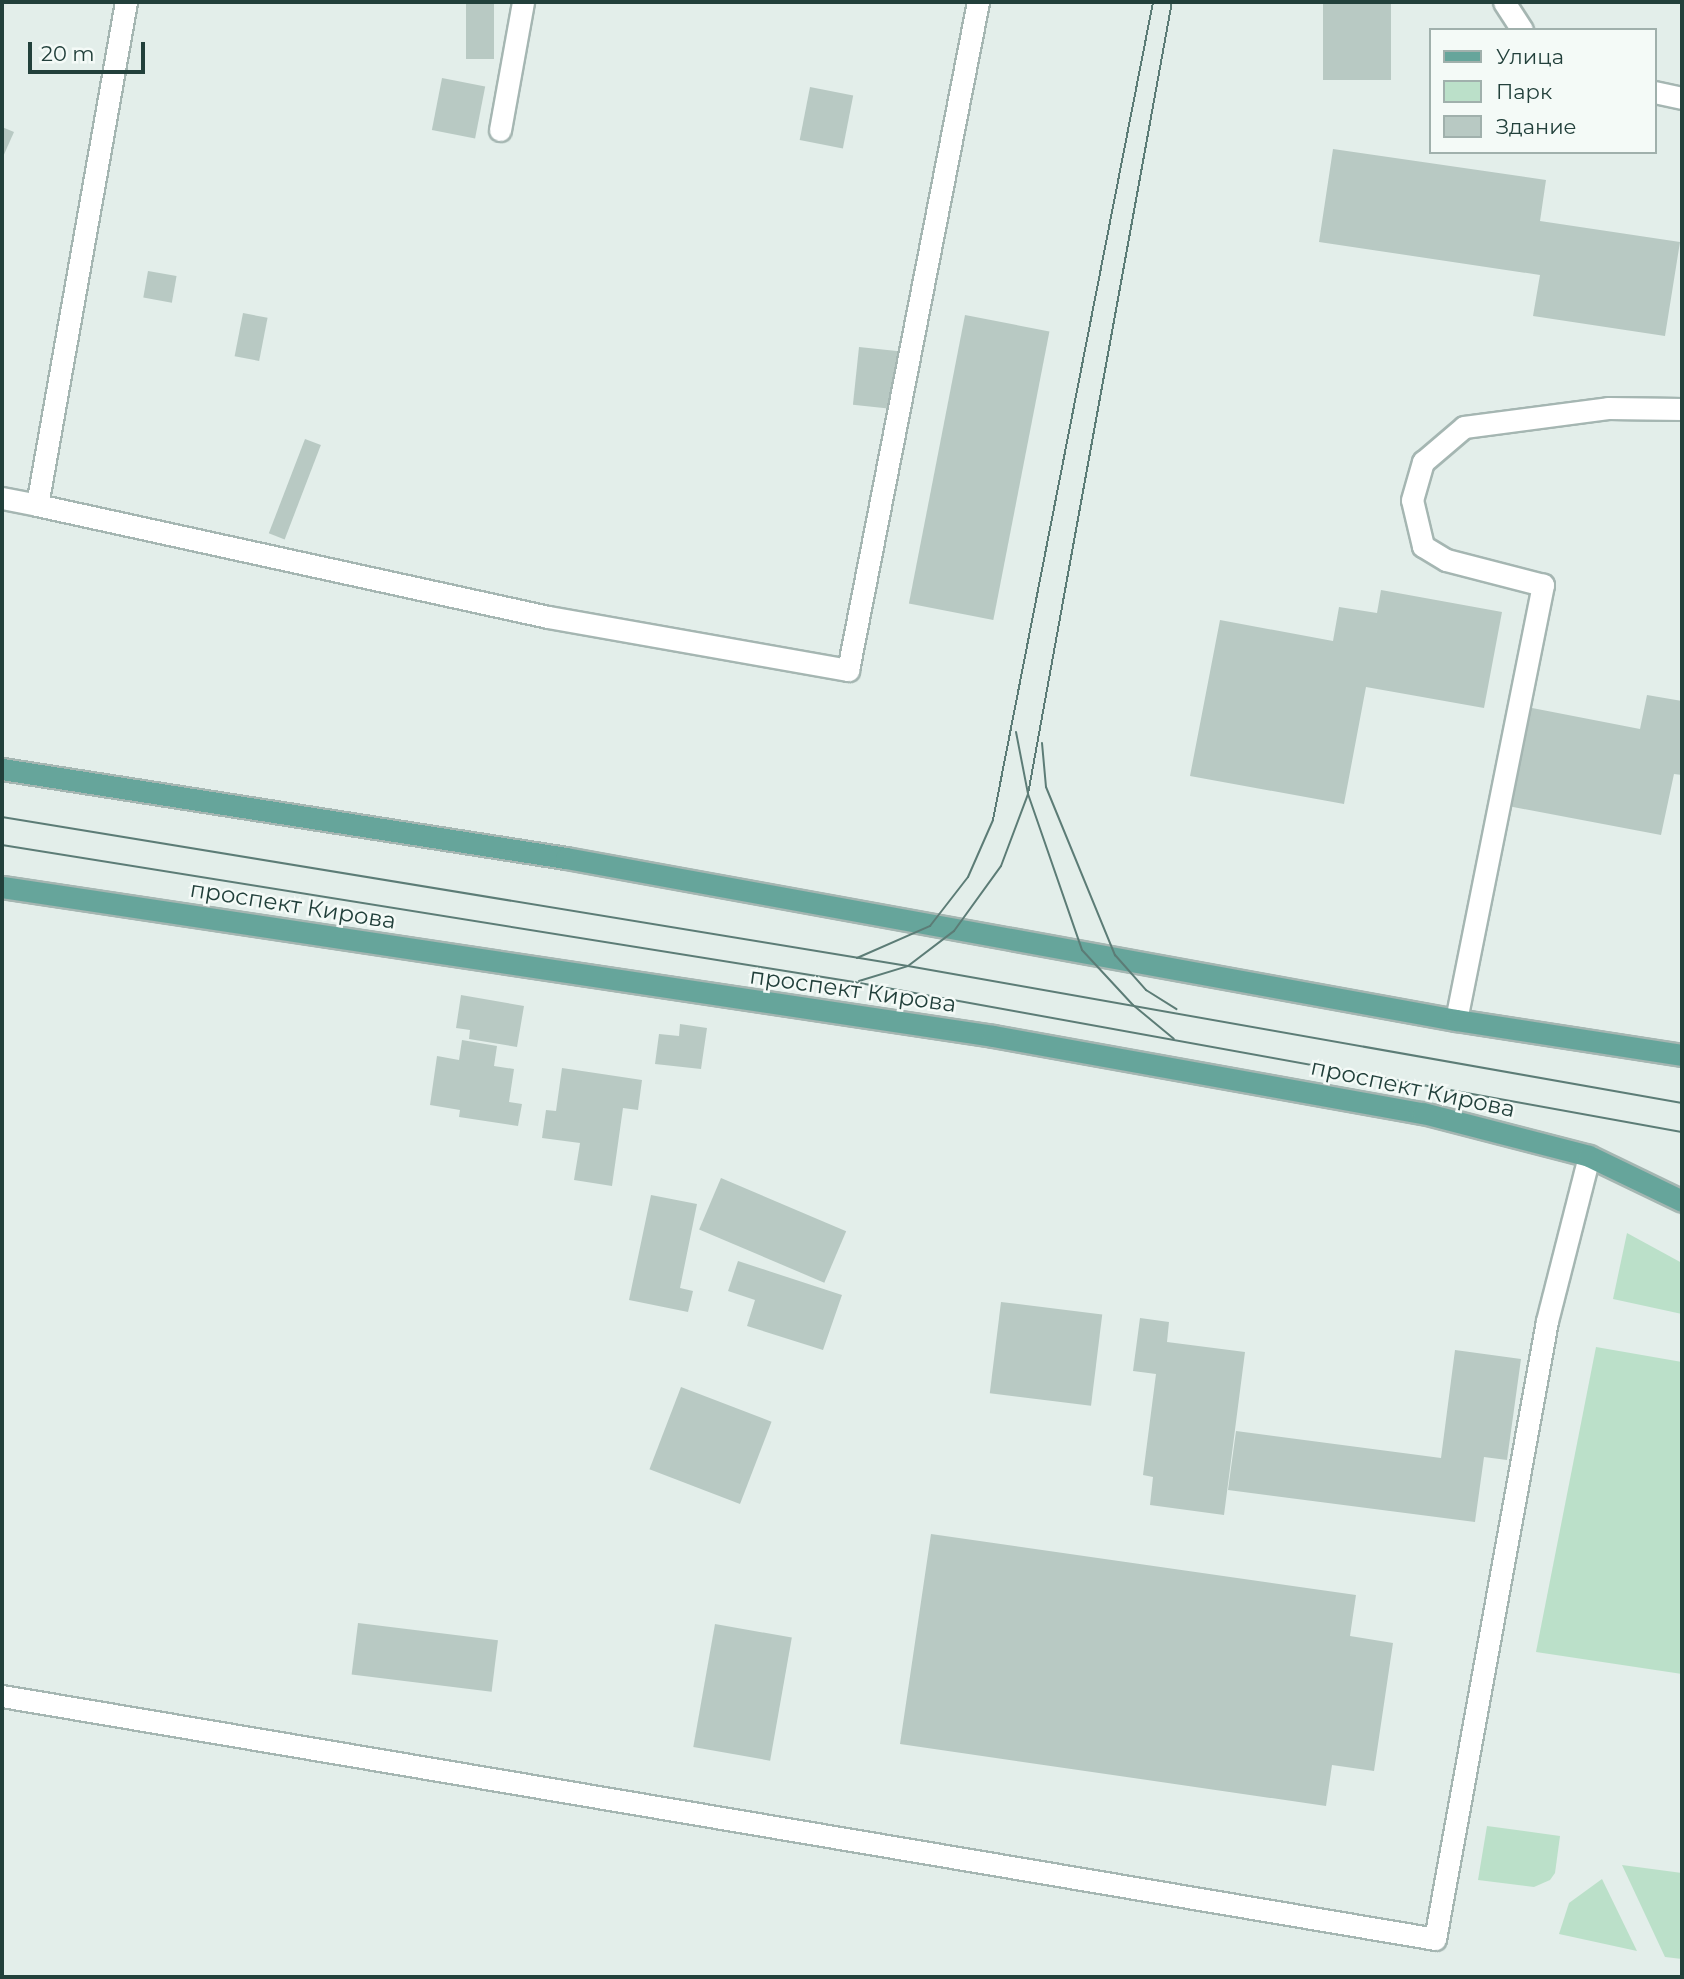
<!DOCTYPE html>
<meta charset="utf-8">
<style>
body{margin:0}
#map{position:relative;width:1684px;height:1979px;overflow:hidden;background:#e3eeea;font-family:Montserrat,sans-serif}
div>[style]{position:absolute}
.green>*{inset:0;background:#bbe0c9}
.building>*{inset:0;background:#b8c9c3;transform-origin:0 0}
.roads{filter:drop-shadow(2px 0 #a5b6b2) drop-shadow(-2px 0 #a5b6b2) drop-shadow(0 2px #a5b6b2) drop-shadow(0 -2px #a5b6b2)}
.minor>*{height:21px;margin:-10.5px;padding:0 10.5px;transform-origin:10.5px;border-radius:10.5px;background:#fff}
.major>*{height:21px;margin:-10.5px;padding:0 10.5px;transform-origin:10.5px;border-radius:10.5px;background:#66a59b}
.tram>*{height:2px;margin:-1px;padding:0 1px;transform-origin:1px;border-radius:1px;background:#5c7c76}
span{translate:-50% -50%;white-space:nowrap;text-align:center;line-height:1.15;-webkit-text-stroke:5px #f4faf7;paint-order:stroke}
.street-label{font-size:23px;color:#22403b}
.frame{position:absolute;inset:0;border:4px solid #22403b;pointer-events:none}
.legend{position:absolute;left:1429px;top:28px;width:228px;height:126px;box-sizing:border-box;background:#f4faf7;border:2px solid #a0b0ac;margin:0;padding:9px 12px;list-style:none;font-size:21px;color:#22403b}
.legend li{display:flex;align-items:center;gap:14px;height:35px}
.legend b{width:35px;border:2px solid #a0b0ac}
.scale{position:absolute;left:28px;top:42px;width:117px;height:32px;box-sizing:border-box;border:4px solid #22403b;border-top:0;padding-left:9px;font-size:21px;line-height:24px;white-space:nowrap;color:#22403b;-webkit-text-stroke:5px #f4faf7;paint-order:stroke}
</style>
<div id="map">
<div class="green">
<div style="clip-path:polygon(1627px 1233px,1682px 1263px,1682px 1314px,1613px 1299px)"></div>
<div style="clip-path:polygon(1596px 1347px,1682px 1362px,1682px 1674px,1536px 1652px)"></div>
<div style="clip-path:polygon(1487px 1826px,1560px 1836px,1555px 1873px,1550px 1880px,1534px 1887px,1478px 1880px)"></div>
<div style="clip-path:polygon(1622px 1865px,1682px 1873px,1682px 1959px,1665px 1957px)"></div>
<div style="clip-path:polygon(1602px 1879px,1637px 1951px,1559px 1934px,1569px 1903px)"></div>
</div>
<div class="building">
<div style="left:466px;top:2px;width:28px;height:57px"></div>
<div style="left:1323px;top:2px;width:68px;height:78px"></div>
<div style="left:442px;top:78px;width:44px;height:53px;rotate:11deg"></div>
<div style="left:810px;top:87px;width:44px;height:54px;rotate:11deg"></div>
<div style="clip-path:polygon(2px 127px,14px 132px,2px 159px)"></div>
<div style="clip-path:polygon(1333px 149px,1546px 180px,1540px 221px,1680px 242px,1665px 336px,1533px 316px,1540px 275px,1319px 242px)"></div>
<div style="left:148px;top:271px;width:29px;height:27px;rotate:10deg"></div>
<div style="left:243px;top:313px;width:25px;height:44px;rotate:11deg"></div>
<div style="left:965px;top:315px;width:86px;height:294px;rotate:11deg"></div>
<div style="left:859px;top:347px;width:45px;height:58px;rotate:6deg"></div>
<div style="left:305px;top:439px;width:17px;height:101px;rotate:21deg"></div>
<div style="clip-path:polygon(1381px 590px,1502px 612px,1484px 708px,1366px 687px,1344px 804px,1190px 776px,1220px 620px,1333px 641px,1339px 607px,1377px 613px)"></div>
<div style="clip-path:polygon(1647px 695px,1682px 701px,1682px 775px,1674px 774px,1661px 835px,1508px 806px,1527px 707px,1640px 729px)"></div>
<div style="clip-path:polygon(461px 995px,524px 1006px,517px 1047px,469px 1039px,470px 1030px,456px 1028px)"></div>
<div style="clip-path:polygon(680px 1024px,707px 1028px,701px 1069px,655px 1064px,659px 1034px,679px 1036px)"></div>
<div style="clip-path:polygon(462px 1040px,497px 1046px,494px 1066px,514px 1069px,509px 1102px,522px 1104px,518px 1126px,459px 1117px,460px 1110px,430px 1105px,437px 1056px,459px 1060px)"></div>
<div style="clip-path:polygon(562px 1068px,642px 1080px,638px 1110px,623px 1108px,612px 1186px,574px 1180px,580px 1143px,542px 1138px,546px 1110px,556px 1111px)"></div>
<div style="left:721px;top:1178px;width:136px;height:56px;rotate:23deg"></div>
<div style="clip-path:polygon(651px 1195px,697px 1204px,680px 1288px,693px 1291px,688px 1312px,629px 1300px)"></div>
<div style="clip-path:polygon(738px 1261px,842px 1295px,823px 1350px,747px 1326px,755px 1300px,728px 1291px)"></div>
<div style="left:1001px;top:1302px;width:102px;height:92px;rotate:7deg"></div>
<div style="clip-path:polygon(1140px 1318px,1169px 1322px,1167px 1342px,1245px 1352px,1224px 1515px,1150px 1505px,1153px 1477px,1143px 1475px,1156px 1374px,1133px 1371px)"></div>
<div style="clip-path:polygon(1455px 1350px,1521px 1359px,1507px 1460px,1484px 1457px,1475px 1522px,1228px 1490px,1236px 1431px,1441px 1458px)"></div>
<div style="left:681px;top:1387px;width:97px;height:88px;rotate:21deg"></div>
<div style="clip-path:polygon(931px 1534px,1356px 1595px,1350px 1636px,1393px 1643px,1374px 1771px,1332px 1765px,1326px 1806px,900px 1744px)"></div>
<div style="left:358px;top:1623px;width:141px;height:52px;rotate:7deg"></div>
<div style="left:715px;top:1624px;width:78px;height:125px;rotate:10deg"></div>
</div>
<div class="roads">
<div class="minor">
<div style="left:1504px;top:2px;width:33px;rotate:57deg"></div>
<div style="left:1654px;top:92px;width:29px;rotate:12deg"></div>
<div style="left:500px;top:130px;width:130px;rotate:-79.8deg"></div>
<div style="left:2px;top:498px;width:36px;rotate:11deg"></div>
<div style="left:37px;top:505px;width:511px;rotate:-79.97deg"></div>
<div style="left:37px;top:505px;width:523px;rotate:12.36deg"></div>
<div style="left:548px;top:617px;width:305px;rotate:10deg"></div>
<div style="left:848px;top:670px;width:681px;rotate:-78.99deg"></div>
<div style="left:1456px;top:1020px;width:444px;rotate:-78.7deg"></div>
<div style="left:1543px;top:585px;width:100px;rotate:-165.5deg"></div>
<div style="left:1446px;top:560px;width:27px;rotate:-149deg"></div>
<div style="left:1423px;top:546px;width:47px;rotate:-103.4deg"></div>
<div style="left:1412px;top:500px;width:40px;rotate:-74deg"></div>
<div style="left:1423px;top:462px;width:54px;rotate:-40.5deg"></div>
<div style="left:1464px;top:427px;width:145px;rotate:-7.5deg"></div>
<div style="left:1608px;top:408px;width:74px;rotate:0.8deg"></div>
<div style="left:2px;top:1696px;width:1453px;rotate:9.62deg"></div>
<div style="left:1435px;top:1939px;width:628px;rotate:-79.73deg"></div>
<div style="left:1547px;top:1321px;width:170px;rotate:-75.7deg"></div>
</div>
<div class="major">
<div style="left:2px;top:769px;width:571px;rotate:8.97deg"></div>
<div style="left:566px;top:858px;width:905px;rotate:10.32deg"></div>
<div style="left:1456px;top:1020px;width:229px;rotate:8.8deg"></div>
<div style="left:2px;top:887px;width:1002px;rotate:8.55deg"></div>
<div style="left:993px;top:1036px;width:437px;rotate:10.2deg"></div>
<div style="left:1423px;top:1113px;width:171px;rotate:14.5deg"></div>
<div style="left:1589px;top:1156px;width:103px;rotate:25.8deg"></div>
</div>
</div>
<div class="tram">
<div style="left:1016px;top:732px;width:63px;rotate:79deg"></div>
<div style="left:1028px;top:794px;width:165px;rotate:70.9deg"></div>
<div style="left:1082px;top:950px;width:75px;rotate:47.2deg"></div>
<div style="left:1133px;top:1005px;width:53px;rotate:39.7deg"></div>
<div style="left:1042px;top:743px;width:44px;rotate:84.8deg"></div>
<div style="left:1046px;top:787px;width:182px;rotate:67.7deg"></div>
<div style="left:1115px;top:955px;width:47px;rotate:48.5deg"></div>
<div style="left:1146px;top:990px;width:36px;rotate:32deg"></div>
<div style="left:2px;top:817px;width:918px;rotate:9.34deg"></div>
<div style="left:908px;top:966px;width:786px;rotate:10.04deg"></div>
<div style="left:2px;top:845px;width:863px;rotate:9.13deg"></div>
<div style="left:854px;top:982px;width:841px;rotate:10.27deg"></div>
<div style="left:857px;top:958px;width:80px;rotate:-23.7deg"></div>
<div style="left:930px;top:926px;width:62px;rotate:-52.2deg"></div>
<div style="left:968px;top:877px;width:62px;rotate:-66.3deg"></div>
<div style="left:993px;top:820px;width:834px;rotate:-78.93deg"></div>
<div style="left:859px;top:981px;width:51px;rotate:-17deg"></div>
<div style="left:908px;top:966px;width:58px;rotate:-37.3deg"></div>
<div style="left:954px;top:931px;width:80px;rotate:-54.1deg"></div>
<div style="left:1001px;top:866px;width:77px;rotate:-69.4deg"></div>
<div style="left:1028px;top:794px;width:805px;rotate:-79.7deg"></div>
</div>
<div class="street-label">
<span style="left:293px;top:905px;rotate:9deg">проспект Кирова</span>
<span style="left:853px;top:990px;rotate:8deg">проспект Кирова</span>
<span style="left:1413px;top:1088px;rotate:12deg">проспект Кирова</span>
</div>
<div class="frame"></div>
<ul class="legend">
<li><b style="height:9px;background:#66a59b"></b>Улица</li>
<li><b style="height:19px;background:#bbe0c9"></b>Парк</li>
<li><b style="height:19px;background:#b8c9c3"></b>Здание</li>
</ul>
<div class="scale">20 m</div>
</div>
